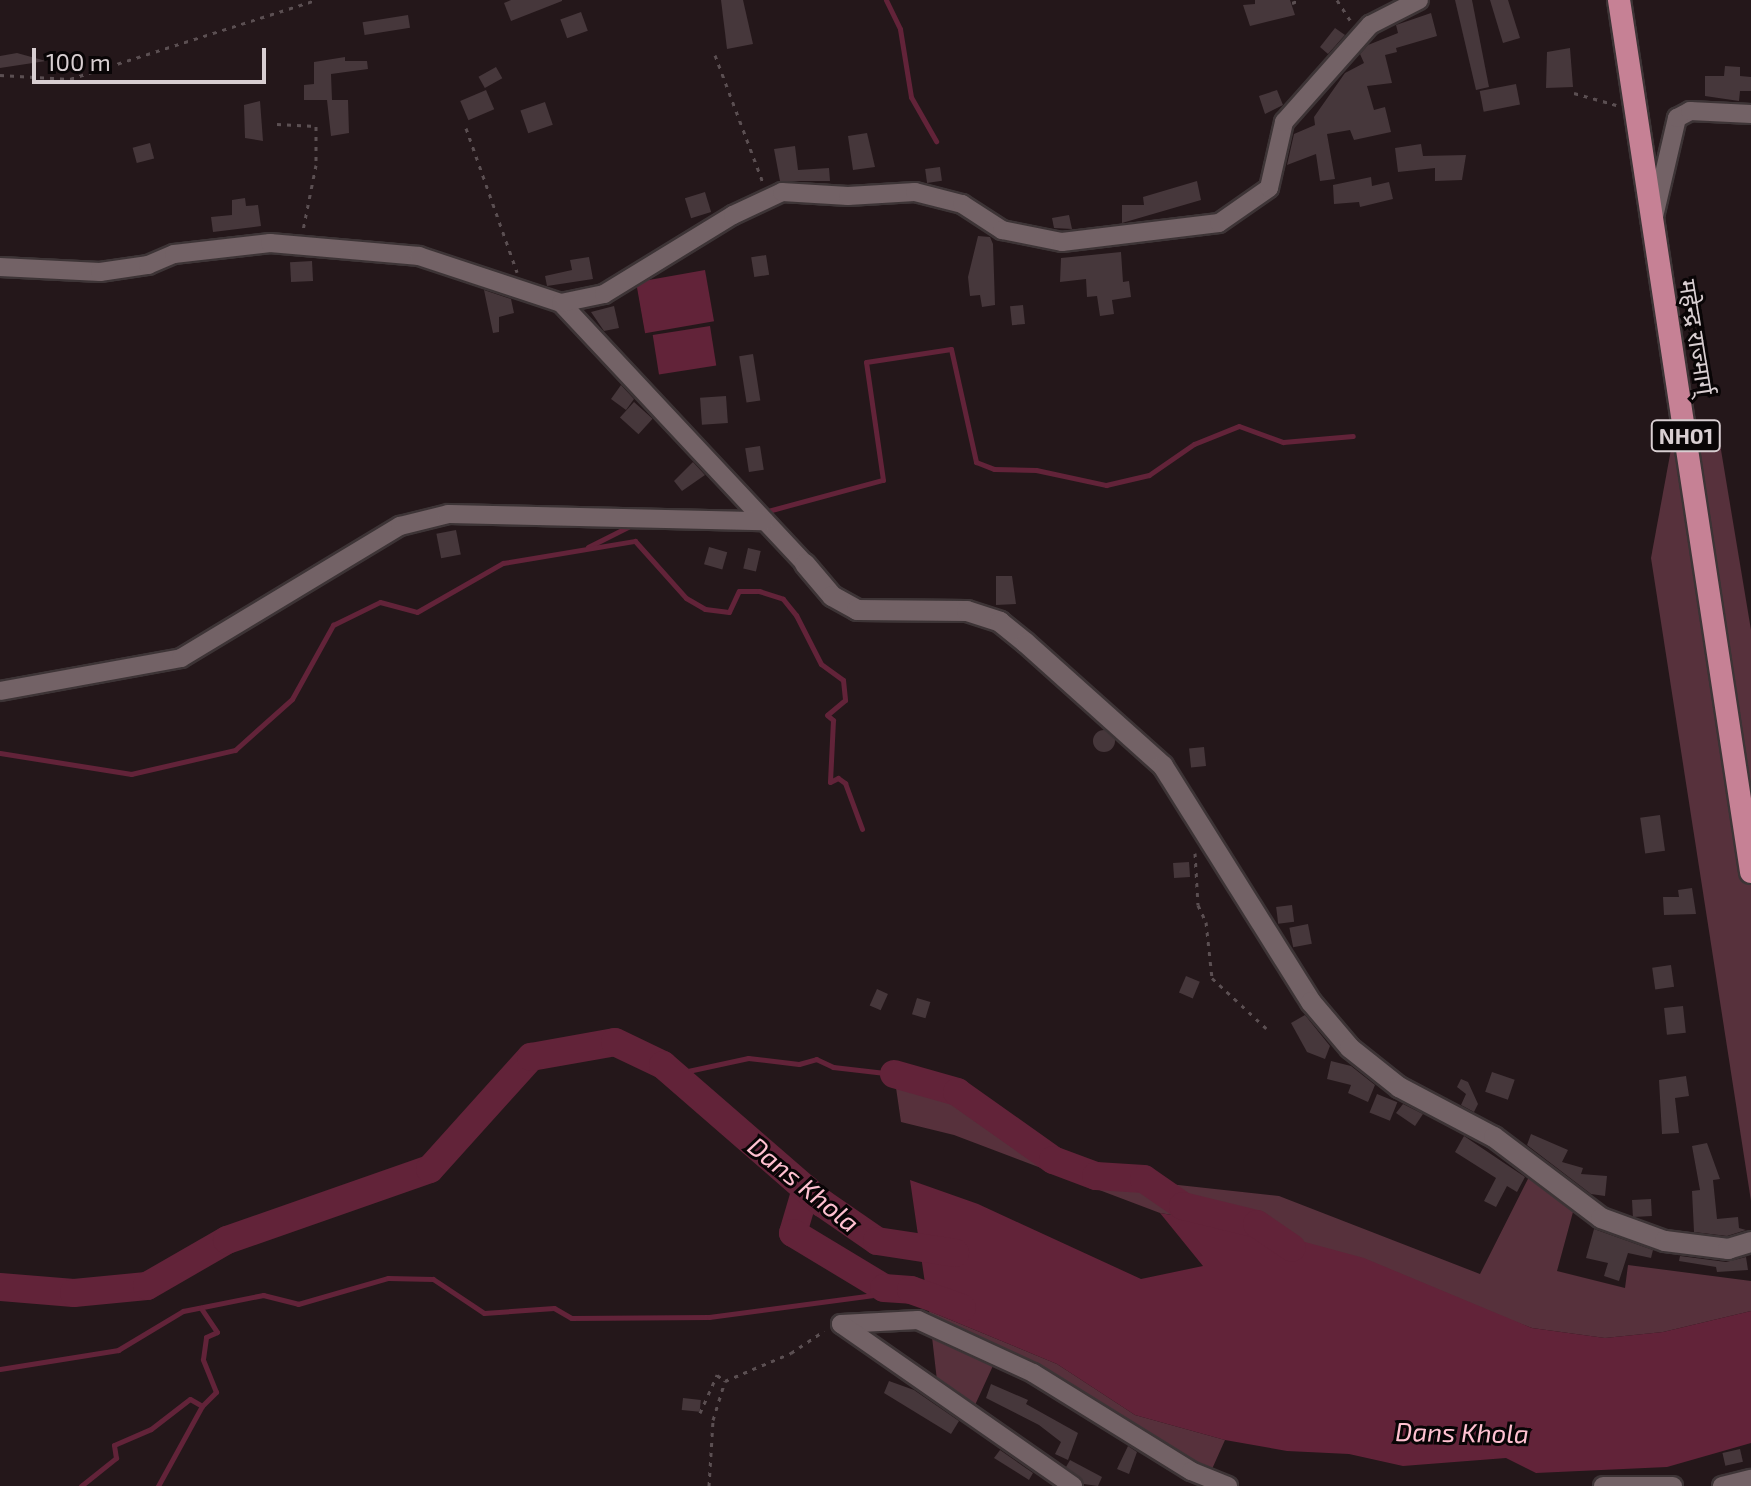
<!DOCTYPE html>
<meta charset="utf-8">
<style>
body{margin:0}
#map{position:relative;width:1751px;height:1486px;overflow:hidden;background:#24171a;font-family:"Exo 2","Noto Sans Devanagari",sans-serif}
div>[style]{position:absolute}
.green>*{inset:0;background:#57313c}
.water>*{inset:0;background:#622339;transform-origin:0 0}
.stream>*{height:5px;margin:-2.5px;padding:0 2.5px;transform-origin:2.5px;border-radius:2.5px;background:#622339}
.river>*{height:28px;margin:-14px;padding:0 14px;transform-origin:14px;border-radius:14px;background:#622339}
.building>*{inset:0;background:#46373b;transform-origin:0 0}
.round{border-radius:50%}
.path>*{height:3px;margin-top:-1.5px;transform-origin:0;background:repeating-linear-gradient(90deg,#5b4f52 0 4px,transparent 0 10px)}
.roads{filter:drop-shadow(2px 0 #3d3436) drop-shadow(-2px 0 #3d3436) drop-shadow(0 2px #3d3436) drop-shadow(0 -2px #3d3436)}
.minor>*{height:18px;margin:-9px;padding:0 9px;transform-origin:9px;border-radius:9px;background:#736266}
.tertiary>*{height:20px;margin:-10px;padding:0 10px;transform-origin:10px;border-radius:10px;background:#736266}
.trunk>*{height:22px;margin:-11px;padding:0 11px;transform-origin:11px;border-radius:11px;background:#c68195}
span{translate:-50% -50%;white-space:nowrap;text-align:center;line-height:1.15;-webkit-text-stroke:6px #090506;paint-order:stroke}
.shield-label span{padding:2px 6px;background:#090506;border:2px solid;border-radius:6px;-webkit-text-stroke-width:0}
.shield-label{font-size:22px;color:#d8ced1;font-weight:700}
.street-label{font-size:24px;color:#d8ced1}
.water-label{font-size:26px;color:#ffc1d1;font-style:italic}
.scale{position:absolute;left:32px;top:48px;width:234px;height:36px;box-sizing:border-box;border:4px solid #d8ced1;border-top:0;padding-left:10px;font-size:24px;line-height:28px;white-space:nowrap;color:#d8ced1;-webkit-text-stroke:6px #090506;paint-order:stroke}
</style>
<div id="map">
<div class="green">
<div style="clip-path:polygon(1719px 438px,1751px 630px,1751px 1201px,1651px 558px,1672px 444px)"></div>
<div style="clip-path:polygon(894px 1074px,957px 1092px,1053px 1160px,1096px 1176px,1279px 1196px,1480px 1274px,1534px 1167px,1576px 1201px,1557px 1271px,1625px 1288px,1628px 1265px,1751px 1281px,1751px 1311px,1663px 1332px,1605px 1338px,1532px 1328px,1261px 1230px,1160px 1213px,954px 1135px,901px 1122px)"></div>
<div style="clip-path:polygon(929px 1311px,1057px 1364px,1135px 1415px,1225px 1440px,1208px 1478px,997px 1357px,970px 1416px,939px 1398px)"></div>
</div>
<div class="water">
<div style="left:705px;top:270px;width:52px;height:70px;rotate:80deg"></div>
<div style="left:710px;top:326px;width:40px;height:58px;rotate:81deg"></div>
<div style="clip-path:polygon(910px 1180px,978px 1204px,1141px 1279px,1203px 1266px,1160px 1213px,1261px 1230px,1364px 1258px,1532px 1328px,1605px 1338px,1663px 1332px,1751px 1311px,1751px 1443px,1667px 1467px,1536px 1473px,1506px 1458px,1403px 1466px,1349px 1454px,1287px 1451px,1225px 1440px,1135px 1415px,1057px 1364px,929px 1311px)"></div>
</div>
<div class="stream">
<div style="left:886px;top:0;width:32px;rotate:64deg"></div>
<div style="left:900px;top:29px;width:69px;rotate:80.8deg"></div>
<div style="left:911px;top:97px;width:51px;rotate:60.4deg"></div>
<div style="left:764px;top:512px;width:123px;rotate:-15.1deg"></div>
<div style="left:883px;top:480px;width:119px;rotate:-98.2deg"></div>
<div style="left:866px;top:362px;width:86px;rotate:-8.7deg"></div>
<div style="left:951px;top:349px;width:116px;rotate:77.5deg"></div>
<div style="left:976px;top:462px;width:19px;rotate:21deg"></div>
<div style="left:994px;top:469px;width:42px;rotate:1.4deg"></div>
<div style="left:1036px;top:470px;width:72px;rotate:12.1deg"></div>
<div style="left:1106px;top:485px;width:44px;rotate:-13.1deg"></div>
<div style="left:1149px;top:475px;width:55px;rotate:-34.6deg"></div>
<div style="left:1194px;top:444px;width:48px;rotate:-21.8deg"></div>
<div style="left:1239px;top:426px;width:47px;rotate:20deg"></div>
<div style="left:1283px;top:442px;width:70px;rotate:-4.9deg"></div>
<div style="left:588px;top:547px;width:49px;rotate:-26.6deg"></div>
<div style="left:0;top:753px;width:133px;rotate:9.1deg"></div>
<div style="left:131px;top:774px;width:107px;rotate:-13deg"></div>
<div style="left:235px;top:750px;width:76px;rotate:-41.8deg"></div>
<div style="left:292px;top:699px;width:85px;rotate:-61deg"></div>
<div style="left:333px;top:625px;width:52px;rotate:-26.1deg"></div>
<div style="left:380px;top:602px;width:38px;rotate:15deg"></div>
<div style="left:417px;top:612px;width:99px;rotate:-29.7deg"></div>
<div style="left:503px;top:563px;width:134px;rotate:-9.5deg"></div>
<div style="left:635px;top:541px;width:76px;rotate:48.2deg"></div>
<div style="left:686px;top:598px;width:22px;rotate:30deg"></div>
<div style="left:705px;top:609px;width:24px;rotate:7deg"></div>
<div style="left:729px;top:612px;width:23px;rotate:-65deg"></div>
<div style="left:739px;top:591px;width:20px"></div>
<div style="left:759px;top:591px;width:25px;rotate:18deg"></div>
<div style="left:783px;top:599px;width:21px;rotate:51deg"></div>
<div style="left:796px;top:615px;width:55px;rotate:63deg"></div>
<div style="left:821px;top:664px;width:27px;rotate:36deg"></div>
<div style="left:843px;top:680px;width:20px;rotate:84deg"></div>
<div style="left:845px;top:700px;width:23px;rotate:140deg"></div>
<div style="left:827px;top:715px;width:8px;rotate:40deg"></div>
<div style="left:833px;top:720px;width:62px;rotate:92.8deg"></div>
<div style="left:830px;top:782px;width:9px;rotate:-27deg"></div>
<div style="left:838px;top:778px;width:9px;rotate:36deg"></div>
<div style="left:845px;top:783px;width:49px;rotate:69.7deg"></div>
<div style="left:674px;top:1074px;width:76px;rotate:-12.2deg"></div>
<div style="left:748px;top:1058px;width:51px;rotate:6.7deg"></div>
<div style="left:799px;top:1064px;width:18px;rotate:-16deg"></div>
<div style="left:816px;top:1059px;width:19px;rotate:25deg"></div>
<div style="left:833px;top:1067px;width:61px;rotate:6.5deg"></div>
<div style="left:0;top:1369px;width:120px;rotate:-9.1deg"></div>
<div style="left:118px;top:1350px;width:76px;rotate:-31deg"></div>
<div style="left:183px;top:1311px;width:82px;rotate:-11.3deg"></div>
<div style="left:263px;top:1295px;width:36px;rotate:14deg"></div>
<div style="left:298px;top:1304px;width:94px;rotate:-16.1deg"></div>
<div style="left:388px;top:1278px;width:45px;rotate:1.3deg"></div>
<div style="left:433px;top:1279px;width:61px;rotate:33.7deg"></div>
<div style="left:484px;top:1313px;width:70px;rotate:-4.1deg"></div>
<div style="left:554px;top:1308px;width:20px;rotate:30deg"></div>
<div style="left:571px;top:1318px;width:138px;rotate:-0.4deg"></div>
<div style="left:709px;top:1317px;width:204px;rotate:-7.6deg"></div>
<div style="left:81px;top:1486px;width:45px;rotate:-38.7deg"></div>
<div style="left:116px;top:1458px;width:13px;rotate:-99deg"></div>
<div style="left:114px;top:1445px;width:40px;rotate:-23.4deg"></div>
<div style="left:151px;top:1429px;width:49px;rotate:-37.6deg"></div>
<div style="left:190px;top:1399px;width:14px;rotate:30deg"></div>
<div style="left:202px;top:1406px;width:20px;rotate:-45deg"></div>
<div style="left:216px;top:1392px;width:35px;rotate:-112deg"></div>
<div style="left:203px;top:1359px;width:22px;rotate:-82deg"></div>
<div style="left:206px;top:1337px;width:12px;rotate:-24deg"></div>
<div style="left:217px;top:1332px;width:29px;rotate:-124deg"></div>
<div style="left:158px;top:1486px;width:91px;rotate:-61.2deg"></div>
</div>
<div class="river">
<div style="left:894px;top:1074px;width:66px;rotate:15.9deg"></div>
<div style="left:957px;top:1092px;width:118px;rotate:35.3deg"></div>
<div style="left:1053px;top:1160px;width:46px;rotate:20.4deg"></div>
<div style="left:1096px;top:1176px;width:48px;rotate:3.6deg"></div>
<div style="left:1144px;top:1179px;width:47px;rotate:34.7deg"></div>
<div style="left:1183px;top:1206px;width:76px;rotate:13.7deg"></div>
<div style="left:1257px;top:1224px;width:42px;rotate:34.4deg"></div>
<div style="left:806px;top:1189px;width:46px;rotate:106.5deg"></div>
<div style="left:793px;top:1233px;width:106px;rotate:31.1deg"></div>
<div style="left:884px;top:1288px;width:27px;rotate:4deg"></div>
<div style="left:911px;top:1290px;width:54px;rotate:19.4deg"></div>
<div style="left:0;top:1287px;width:74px;rotate:4.6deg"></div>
<div style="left:74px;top:1293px;width:73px;rotate:-5.5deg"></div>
<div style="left:147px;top:1286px;width:92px;rotate:-29.9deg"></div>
<div style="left:227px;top:1240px;width:215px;rotate:-19.3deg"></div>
<div style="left:430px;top:1169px;width:151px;rotate:-48deg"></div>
<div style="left:531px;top:1057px;width:85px;rotate:-10.1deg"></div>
<div style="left:615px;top:1042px;width:53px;rotate:25.6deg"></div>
<div style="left:663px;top:1065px;width:211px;rotate:41deg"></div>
<div style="left:822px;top:1203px;width:67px;rotate:34.6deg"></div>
<div style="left:877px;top:1241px;width:79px;rotate:8.7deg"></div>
</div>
<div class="building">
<div style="clip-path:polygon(511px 0,562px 0,562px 1px,511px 21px,504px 3px)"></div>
<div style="clip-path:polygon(721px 0,743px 0,753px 44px,727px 49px)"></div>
<div style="clip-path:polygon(1255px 0,1290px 0,1295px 15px,1250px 26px,1243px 5px,1255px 4px)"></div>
<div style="clip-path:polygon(1455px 0,1472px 0,1489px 87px,1476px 90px)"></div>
<div style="clip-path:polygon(1490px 0,1508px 0,1520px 38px,1503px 43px)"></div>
<div style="left:581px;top:12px;width:20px;height:22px;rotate:70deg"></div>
<div style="clip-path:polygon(1431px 13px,1437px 36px,1396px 48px,1397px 52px,1385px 55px,1392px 83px,1367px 86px,1374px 110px,1385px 107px,1391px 132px,1354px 140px,1350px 130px,1327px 134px,1335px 179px,1320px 181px,1316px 154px,1287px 165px,1294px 134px,1315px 125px,1314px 117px,1345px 73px,1364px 63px,1360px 54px,1368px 45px,1398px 33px,1396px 25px)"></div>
<div style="left:408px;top:15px;width:13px;height:46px;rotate:81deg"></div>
<div style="clip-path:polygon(1335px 28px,1345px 35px,1328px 54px,1320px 47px)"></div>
<div style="clip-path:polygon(1570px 48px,1573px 87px,1546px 88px,1547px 52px)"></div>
<div style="clip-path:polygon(17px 53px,46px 61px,0 68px,0 56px)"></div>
<div style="clip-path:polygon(345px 57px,345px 61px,367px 61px,368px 69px,331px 74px,332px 100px,348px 100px,349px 133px,331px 136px,327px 100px,304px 100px,304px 85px,314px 84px,314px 62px)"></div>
<div style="clip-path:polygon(1725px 66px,1740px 67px,1740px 76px,1751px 77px,1751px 91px,1740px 91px,1739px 101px,1705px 96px,1705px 76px,1724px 76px)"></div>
<div style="left:496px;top:67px;width:13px;height:20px;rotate:61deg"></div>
<div style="left:1516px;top:84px;width:21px;height:37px;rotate:79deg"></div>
<div style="left:486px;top:90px;width:21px;height:28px;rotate:67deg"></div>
<div style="clip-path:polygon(1277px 90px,1283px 105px,1265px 114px,1259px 96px)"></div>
<div style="clip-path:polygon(260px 101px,263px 141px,245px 138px,244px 105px)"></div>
<div style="left:545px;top:102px;width:24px;height:26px;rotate:71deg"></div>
<div style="clip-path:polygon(867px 133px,875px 167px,853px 170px,848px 136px)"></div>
<div style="left:150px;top:143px;width:16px;height:18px;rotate:75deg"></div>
<div style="clip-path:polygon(1421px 144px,1423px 156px,1466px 155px,1462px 180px,1435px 181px,1435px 168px,1398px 172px,1395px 148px)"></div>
<div style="clip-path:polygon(795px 146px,798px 170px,829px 168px,830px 181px,780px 181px,774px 149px)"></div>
<div style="left:940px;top:167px;width:14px;height:15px;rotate:82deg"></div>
<div style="clip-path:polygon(1371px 177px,1372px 186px,1389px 182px,1393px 199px,1360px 207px,1359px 202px,1334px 204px,1333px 185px)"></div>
<div style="clip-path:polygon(1197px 181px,1201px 200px,1122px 223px,1122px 205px,1144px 205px,1143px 197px)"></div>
<div style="left:705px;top:192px;width:21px;height:21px;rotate:73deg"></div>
<div style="clip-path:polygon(245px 198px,246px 206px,258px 205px,261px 226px,213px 232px,211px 217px,232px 215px,232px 200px)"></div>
<div style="clip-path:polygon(1069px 215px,1072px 229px,1054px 228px,1052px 218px)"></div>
<div style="clip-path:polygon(978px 236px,990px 237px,993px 244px,995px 305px,982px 307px,980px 295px,970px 296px,968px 277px)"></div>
<div style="clip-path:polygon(1121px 252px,1123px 282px,1129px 281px,1131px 297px,1112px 300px,1114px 314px,1100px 316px,1097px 296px,1087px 297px,1086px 279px,1060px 282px,1061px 258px)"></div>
<div style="left:766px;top:255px;width:20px;height:15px;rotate:81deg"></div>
<div style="clip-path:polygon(589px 257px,593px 279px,547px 286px,545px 276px,572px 270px,570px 260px)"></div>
<div style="left:312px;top:261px;width:20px;height:22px;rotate:87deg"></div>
<div style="clip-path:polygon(484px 290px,511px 299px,514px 313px,499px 317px,499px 332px,493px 333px)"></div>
<div style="left:1023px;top:305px;width:19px;height:13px;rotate:84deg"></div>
<div style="clip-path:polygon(614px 306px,619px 328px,604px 331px,591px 312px)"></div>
<div style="left:753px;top:354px;width:47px;height:14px;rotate:81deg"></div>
<div style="clip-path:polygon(621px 385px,634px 399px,626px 410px,611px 399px)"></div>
<div style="left:726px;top:396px;width:27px;height:26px;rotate:86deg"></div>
<div style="left:634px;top:402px;width:25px;height:21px;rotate:42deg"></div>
<div style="left:760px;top:446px;width:24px;height:15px;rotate:81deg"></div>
<div style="clip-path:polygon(693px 462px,705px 475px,682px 491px,674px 481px)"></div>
<div style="left:456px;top:530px;width:25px;height:20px;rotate:79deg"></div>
<div style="left:709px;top:547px;width:19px;height:18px;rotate:16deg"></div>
<div style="left:748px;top:548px;width:13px;height:21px;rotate:13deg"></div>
<div style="clip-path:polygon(996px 576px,1012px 576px,1016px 604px,996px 605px)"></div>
<div class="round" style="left:1093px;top:730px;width:22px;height:22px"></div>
<div style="left:1204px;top:747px;width:19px;height:15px;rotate:84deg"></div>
<div style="left:1660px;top:815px;width:36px;height:20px;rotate:82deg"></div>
<div style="left:1189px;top:862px;width:15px;height:16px;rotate:86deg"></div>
<div style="clip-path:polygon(1692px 888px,1696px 914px,1664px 915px,1663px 897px,1679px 897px,1678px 890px)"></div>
<div style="left:1292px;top:905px;width:17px;height:16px;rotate:83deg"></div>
<div style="left:1308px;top:924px;width:20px;height:19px;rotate:79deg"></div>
<div style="left:1671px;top:965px;width:22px;height:19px;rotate:82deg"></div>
<div style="left:1186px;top:976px;width:15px;height:18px;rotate:23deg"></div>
<div style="left:877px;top:989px;width:12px;height:18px;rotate:24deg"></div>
<div style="left:917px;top:998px;width:14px;height:17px;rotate:17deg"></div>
<div style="left:1683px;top:1006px;width:27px;height:19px;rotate:84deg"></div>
<div style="clip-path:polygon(1305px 1015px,1330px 1046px,1325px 1059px,1307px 1052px,1291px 1023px)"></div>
<div style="clip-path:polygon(1331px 1061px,1351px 1066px,1375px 1085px,1368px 1102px,1348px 1093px,1351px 1085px,1327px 1079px)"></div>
<div style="left:1492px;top:1072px;width:24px;height:21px;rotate:19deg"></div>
<div style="clip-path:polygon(1686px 1076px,1689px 1096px,1675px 1098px,1679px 1133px,1662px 1134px,1659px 1080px)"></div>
<div style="clip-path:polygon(1461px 1079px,1468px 1082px,1478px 1104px,1474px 1112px,1461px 1105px,1466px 1094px,1457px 1087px)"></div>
<div style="left:1377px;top:1094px;width:22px;height:20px;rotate:22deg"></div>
<div style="clip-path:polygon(1403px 1104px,1423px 1114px,1415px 1126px,1396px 1113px)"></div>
<div style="clip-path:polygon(1531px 1134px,1568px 1150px,1562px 1162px,1583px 1168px,1581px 1174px,1607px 1176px,1605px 1196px,1591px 1194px,1527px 1145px)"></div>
<div style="clip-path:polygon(1464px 1136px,1525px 1177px,1517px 1192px,1507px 1186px,1496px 1207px,1484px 1201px,1496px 1178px,1455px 1152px)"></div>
<div style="clip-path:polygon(1707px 1143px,1720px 1179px,1713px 1180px,1717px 1219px,1738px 1217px,1739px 1228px,1746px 1230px,1727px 1236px,1694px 1232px,1692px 1191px,1700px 1190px,1692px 1146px)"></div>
<div style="left:1651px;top:1199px;width:17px;height:19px;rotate:87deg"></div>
<div style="clip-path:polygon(1594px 1229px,1653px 1250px,1651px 1258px,1628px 1253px,1619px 1281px,1604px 1276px,1608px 1263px,1586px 1258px)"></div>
<div style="clip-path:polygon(1680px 1256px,1726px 1262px,1746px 1257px,1748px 1270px,1717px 1272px,1716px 1267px,1679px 1261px)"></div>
<div style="clip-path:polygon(889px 1381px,914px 1390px,959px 1421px,951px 1434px,884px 1393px)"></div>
<div style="clip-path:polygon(991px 1384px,1028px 1400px,1026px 1404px,1078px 1433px,1068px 1460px,1055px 1454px,1061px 1442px,1039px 1425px,986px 1398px)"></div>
<div style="left:683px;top:1398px;width:18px;height:12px;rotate:6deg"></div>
<div style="clip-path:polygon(1128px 1446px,1137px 1452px,1129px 1474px,1117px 1469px)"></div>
<div style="left:1740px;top:1449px;width:13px;height:18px;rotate:77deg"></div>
<div style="clip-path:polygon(1000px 1450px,1033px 1473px,1029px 1480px,994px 1458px)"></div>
<div style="clip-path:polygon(1070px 1460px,1102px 1477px,1098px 1486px,1084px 1484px,1066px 1467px)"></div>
</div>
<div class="path">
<div style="left:1337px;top:0;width:27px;rotate:57deg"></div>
<div style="left:1292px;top:3px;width:9px;rotate:-21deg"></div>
<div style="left:715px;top:55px;width:137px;rotate:69.4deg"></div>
<div style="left:0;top:75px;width:70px;rotate:3.3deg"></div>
<div style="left:70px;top:79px;width:258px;rotate:-17.8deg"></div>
<div style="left:1574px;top:93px;width:44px;rotate:15.9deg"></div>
<div style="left:277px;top:124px;width:39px;rotate:3deg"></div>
<div style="left:316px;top:126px;width:39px;rotate:90deg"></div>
<div style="left:316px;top:165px;width:66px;rotate:101.3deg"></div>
<div style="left:466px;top:128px;width:153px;rotate:70.5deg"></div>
<div style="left:1195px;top:853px;width:52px;rotate:86.7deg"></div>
<div style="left:1198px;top:905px;width:19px;rotate:65deg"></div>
<div style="left:1206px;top:922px;width:56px;rotate:83.9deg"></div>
<div style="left:1212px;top:978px;width:74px;rotate:42.8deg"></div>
<div style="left:700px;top:1413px;width:42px;rotate:-65.9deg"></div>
<div style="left:717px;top:1375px;width:10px;rotate:37deg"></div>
<div style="left:709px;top:1486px;width:66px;rotate:-86.5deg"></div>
<div style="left:713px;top:1420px;width:41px;rotate:-72.9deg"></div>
<div style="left:725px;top:1381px;width:72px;rotate:-23deg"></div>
<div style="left:791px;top:1353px;width:40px;rotate:-34deg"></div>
</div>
<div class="roads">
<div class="minor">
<div style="left:1653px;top:221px;width:106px;rotate:-76.9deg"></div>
<div style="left:1677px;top:118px;width:15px;rotate:-28deg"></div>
<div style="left:1690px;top:111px;width:61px;rotate:2.8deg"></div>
<div style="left:0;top:267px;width:100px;rotate:2.9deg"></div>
<div style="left:100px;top:272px;width:49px;rotate:-8.3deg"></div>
<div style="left:148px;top:265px;width:28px;rotate:-23deg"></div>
<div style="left:174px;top:254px;width:97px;rotate:-6.5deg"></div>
<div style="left:270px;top:243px;width:150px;rotate:5deg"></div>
<div style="left:419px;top:256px;width:150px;rotate:18.3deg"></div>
<div style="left:561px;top:303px;width:357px;rotate:46.9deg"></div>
<div style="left:561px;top:303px;width:44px;rotate:-11.8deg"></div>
<div style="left:604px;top:294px;width:151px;rotate:-31.5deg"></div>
<div style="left:733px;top:215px;width:54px;rotate:-25.1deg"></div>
<div style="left:782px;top:192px;width:66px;rotate:3.5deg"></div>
<div style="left:848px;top:196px;width:67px;rotate:-3.4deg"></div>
<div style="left:915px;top:192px;width:49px;rotate:14.3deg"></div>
<div style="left:962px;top:204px;width:48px;rotate:33deg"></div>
<div style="left:1002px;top:230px;width:61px;rotate:11.3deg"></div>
<div style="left:1062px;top:242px;width:158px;rotate:-6.9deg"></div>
<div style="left:1219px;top:223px;width:61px;rotate:-35deg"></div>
<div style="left:1269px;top:188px;width:68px;rotate:-77.2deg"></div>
<div style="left:1284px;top:122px;width:130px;rotate:-48.4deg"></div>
<div style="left:1370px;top:25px;width:55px;rotate:-27deg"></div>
<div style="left:0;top:691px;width:184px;rotate:-10.3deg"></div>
<div style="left:181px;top:658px;width:256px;rotate:-31.1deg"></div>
<div style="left:400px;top:526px;width:49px;rotate:-14deg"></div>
<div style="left:448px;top:514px;width:317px;rotate:1.3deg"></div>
<div style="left:841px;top:1324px;width:77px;rotate:-3deg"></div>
<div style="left:918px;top:1320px;width:127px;rotate:24.7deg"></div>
<div style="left:1033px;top:1373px;width:186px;rotate:31.8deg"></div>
<div style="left:1191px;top:1471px;width:40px;rotate:22deg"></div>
<div style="left:841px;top:1324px;width:283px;rotate:34.9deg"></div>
<div style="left:1603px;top:1486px;width:70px"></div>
<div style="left:1722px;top:1486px;width:30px;rotate:-14deg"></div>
</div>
<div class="tertiary">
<div style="left:805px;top:564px;width:42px;rotate:49.8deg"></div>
<div style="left:832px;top:596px;width:29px;rotate:29deg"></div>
<div style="left:857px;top:610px;width:110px;rotate:0.5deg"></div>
<div style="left:967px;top:611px;width:35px;rotate:18deg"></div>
<div style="left:1000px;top:622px;width:33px;rotate:39deg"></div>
<div style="left:1026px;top:643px;width:184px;rotate:41.9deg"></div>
<div style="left:1163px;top:766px;width:279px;rotate:57.9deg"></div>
<div style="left:1311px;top:1002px;width:60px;rotate:49.7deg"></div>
<div style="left:1350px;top:1048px;width:63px;rotate:38.5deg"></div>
<div style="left:1399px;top:1087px;width:107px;rotate:27.8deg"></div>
<div style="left:1494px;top:1137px;width:134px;rotate:37.1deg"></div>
<div style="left:1601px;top:1218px;width:68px;rotate:19.8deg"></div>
<div style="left:1665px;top:1241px;width:64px;rotate:7.2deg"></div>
<div style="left:1728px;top:1249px;width:24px;rotate:-17deg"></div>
</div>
<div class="trunk">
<div style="left:1619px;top:0;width:882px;rotate:81.39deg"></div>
</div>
</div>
<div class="shield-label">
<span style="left:1686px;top:436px">NH01</span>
</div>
<div class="street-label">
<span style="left:1697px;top:337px;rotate:81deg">महेन्द्र राज्मार्ग्</span>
</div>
<div class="water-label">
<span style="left:804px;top:1184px;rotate:39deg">Dans Khola</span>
<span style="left:1462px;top:1432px;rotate:1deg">Dans Khola</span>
</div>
<div class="scale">100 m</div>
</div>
